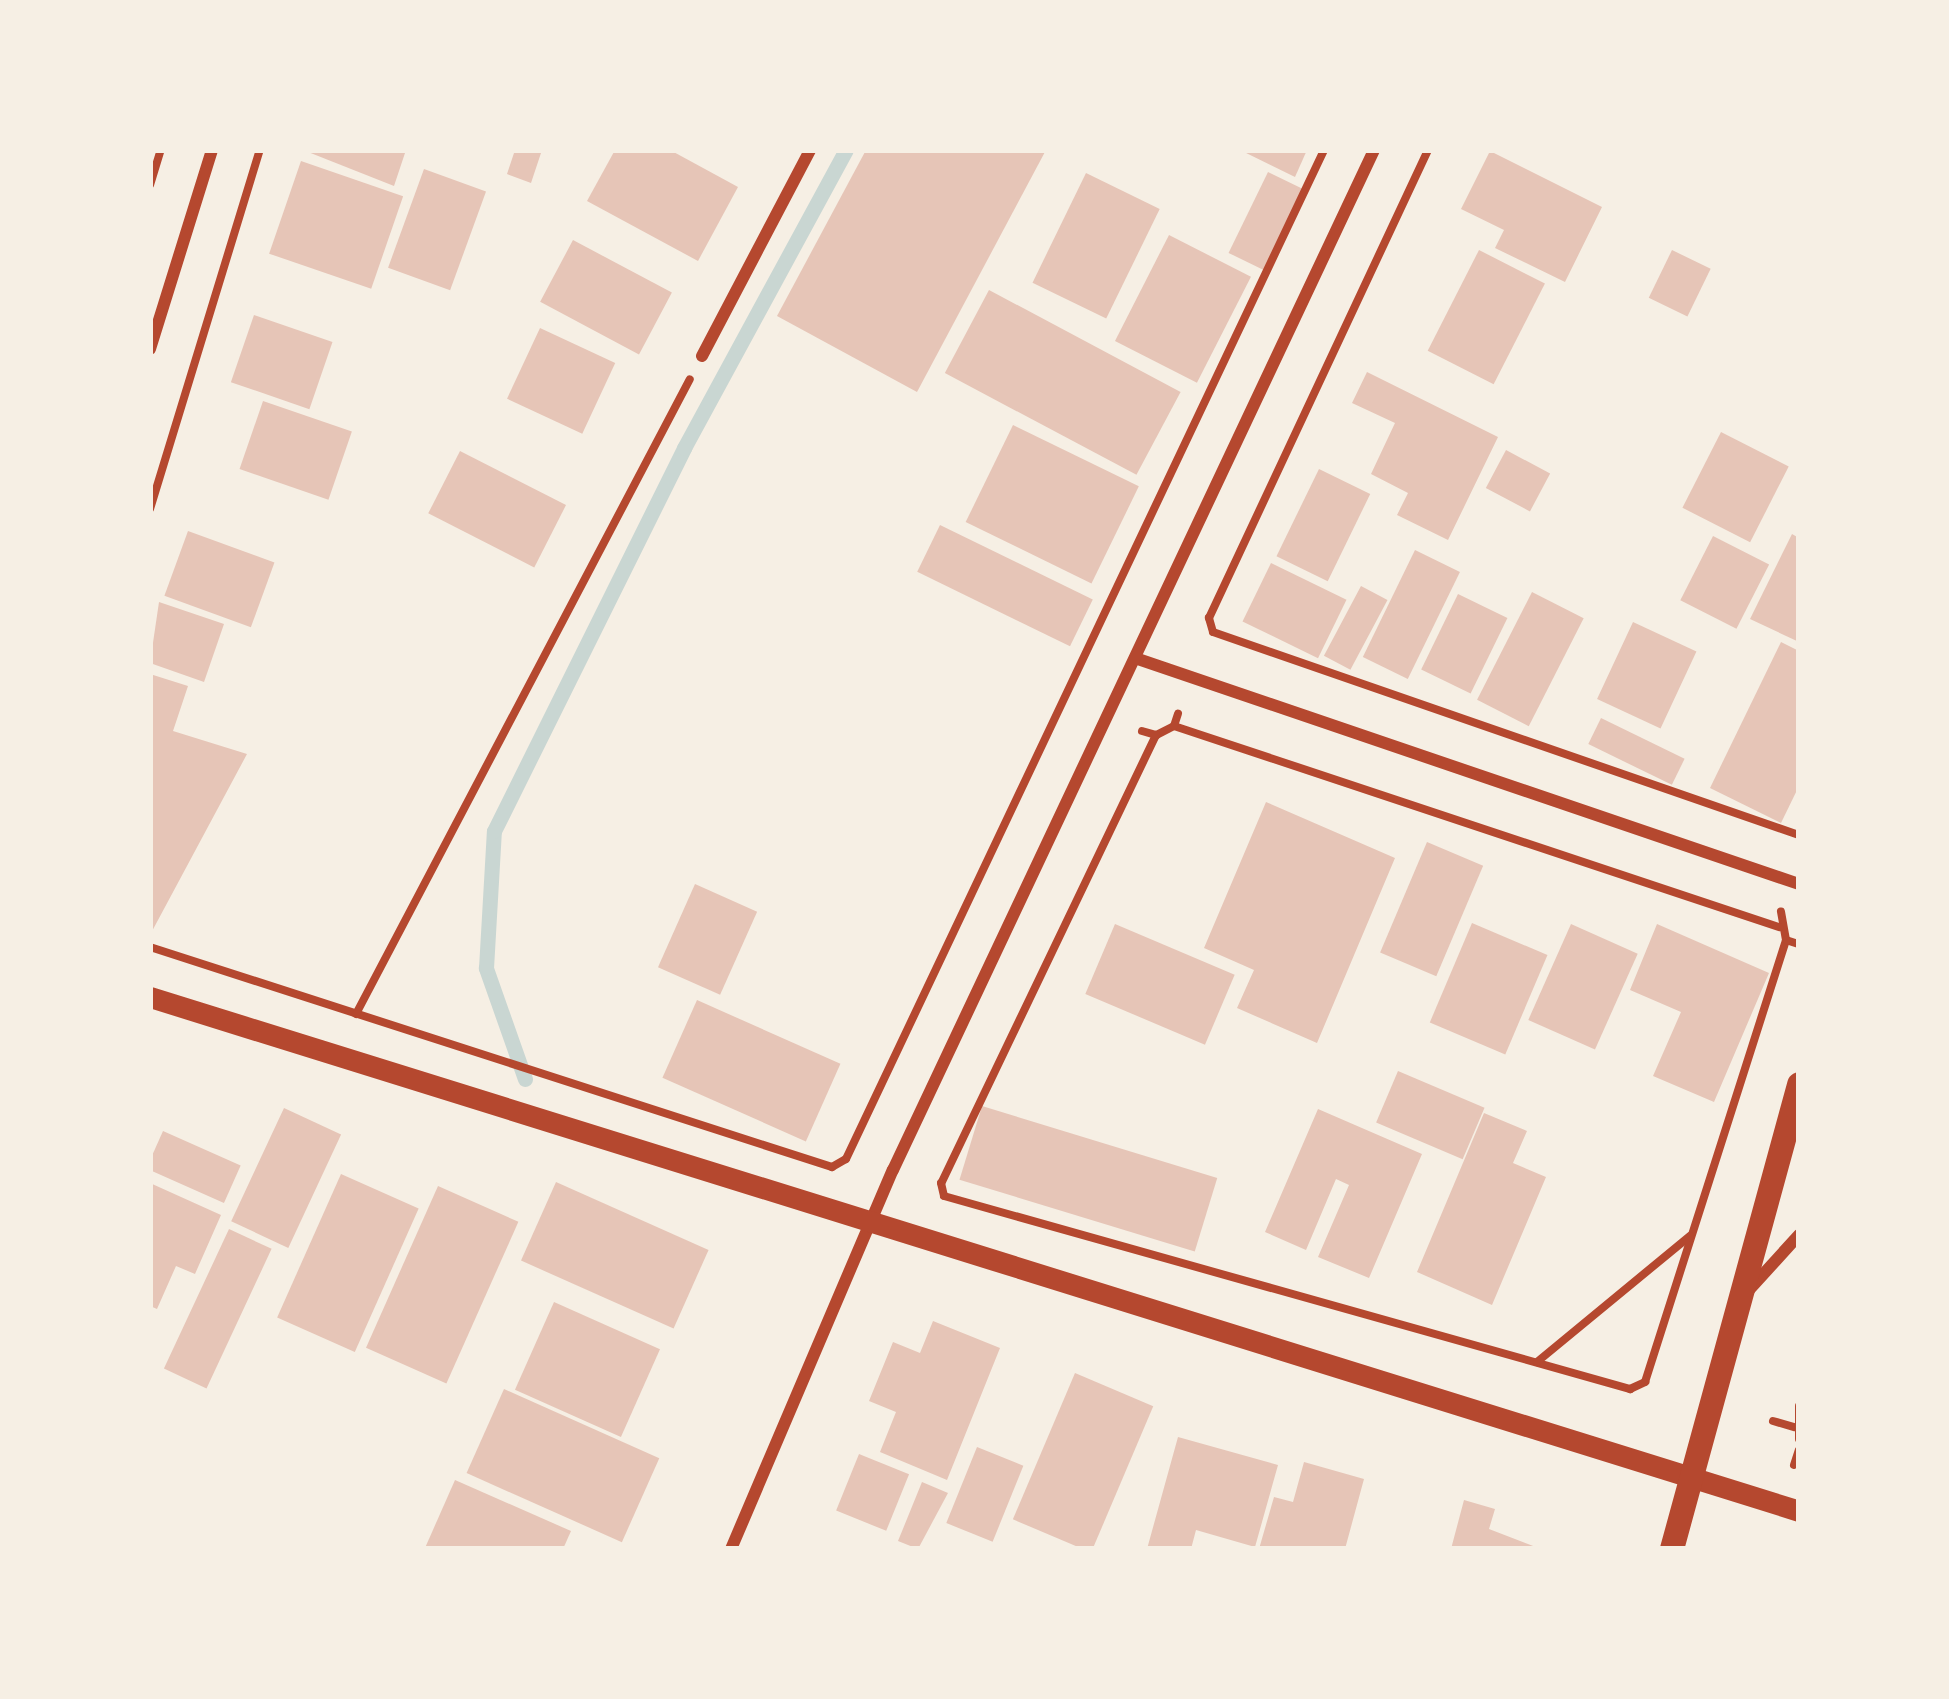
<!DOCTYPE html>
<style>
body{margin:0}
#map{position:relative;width:1949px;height:1699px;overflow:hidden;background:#f6efe4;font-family:"Roboto Serif",serif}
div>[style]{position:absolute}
.stream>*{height:15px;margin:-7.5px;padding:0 7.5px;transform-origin:7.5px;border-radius:7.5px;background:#c9d6d2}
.building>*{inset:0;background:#e6c5b7;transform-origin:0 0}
.path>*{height:8px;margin:-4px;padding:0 4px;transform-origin:4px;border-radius:4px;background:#b5482f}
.minor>*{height:12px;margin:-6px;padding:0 6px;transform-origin:6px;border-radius:6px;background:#b5482f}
.tertiary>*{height:21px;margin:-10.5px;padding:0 10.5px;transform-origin:10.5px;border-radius:10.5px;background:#b5482f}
.secondary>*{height:24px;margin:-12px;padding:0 12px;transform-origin:12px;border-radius:12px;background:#b5482f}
span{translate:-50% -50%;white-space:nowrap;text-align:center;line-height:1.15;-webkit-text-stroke:9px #f6efe4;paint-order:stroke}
.frame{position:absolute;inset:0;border:153px solid #f6efe4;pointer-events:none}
</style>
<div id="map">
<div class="stream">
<div style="left:525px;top:1079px;width:118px;rotate:-109.4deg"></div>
<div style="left:486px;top:968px;width:137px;rotate:-86.7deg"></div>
<div style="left:494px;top:831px;width:428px;rotate:-63.6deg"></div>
<div style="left:684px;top:448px;width:339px;rotate:-61.5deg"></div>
</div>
<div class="building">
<div style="clip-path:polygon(303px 150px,406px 150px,394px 186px)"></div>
<div style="clip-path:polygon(515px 150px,542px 150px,531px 183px,507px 174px)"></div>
<div style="clip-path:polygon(615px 150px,670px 150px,738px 187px,698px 261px,587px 201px)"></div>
<div style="clip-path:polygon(866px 150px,1046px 150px,917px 392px,777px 316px)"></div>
<div style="clip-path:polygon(1240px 150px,1307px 150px,1295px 177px)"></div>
<div style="clip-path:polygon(1490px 151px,1602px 207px,1565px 282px,1495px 248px,1504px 230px,1461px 209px)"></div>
<div style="left:301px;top:161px;width:108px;height:98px;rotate:19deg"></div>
<div style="left:424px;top:169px;width:66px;height:105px;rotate:20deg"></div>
<div style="left:1268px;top:172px;width:43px;height:90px;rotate:26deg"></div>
<div style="left:1086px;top:173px;width:82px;height:122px;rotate:26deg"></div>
<div style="left:1169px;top:235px;width:92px;height:119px;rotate:27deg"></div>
<div style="left:573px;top:240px;width:112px;height:70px;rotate:28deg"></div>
<div style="left:1479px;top:250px;width:74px;height:113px;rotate:27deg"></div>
<div style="left:1672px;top:250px;width:43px;height:53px;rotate:26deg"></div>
<div style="left:989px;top:290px;width:217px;height:94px;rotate:28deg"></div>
<div style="left:254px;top:315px;width:83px;height:71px;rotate:19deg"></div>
<div style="left:540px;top:328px;width:83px;height:78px;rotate:25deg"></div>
<div style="clip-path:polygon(1367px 372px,1498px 437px,1448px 540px,1397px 515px,1408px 493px,1371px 474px,1395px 423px,1352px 403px)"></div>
<div style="left:263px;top:401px;width:94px;height:72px;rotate:19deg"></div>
<div style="left:1013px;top:425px;width:140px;height:108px;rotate:26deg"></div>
<div style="left:1721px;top:432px;width:76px;height:85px;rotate:27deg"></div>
<div style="left:1506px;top:450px;width:50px;height:43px;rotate:28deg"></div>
<div style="left:460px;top:451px;width:119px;height:70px;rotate:27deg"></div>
<div style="left:1319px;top:469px;width:57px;height:97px;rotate:26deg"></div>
<div style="left:940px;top:525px;width:170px;height:52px;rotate:26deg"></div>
<div style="left:188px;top:531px;width:92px;height:69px;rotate:20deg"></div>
<div style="clip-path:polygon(1792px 534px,1799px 538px,1799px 642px,1750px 619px)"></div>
<div style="left:1713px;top:536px;width:63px;height:72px;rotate:27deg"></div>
<div style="left:1415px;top:550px;width:50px;height:119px;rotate:26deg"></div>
<div style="left:1271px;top:563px;width:84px;height:65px;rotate:26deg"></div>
<div style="left:1361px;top:586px;width:30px;height:79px;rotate:28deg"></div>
<div style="left:1532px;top:592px;width:58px;height:121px;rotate:27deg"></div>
<div style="left:1458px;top:594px;width:55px;height:84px;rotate:26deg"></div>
<div style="clip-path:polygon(159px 602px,224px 624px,204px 682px,150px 663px)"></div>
<div style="left:1633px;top:622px;width:70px;height:85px;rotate:25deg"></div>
<div style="clip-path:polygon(1781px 642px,1799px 651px,1799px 786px,1781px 823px,1710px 788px)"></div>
<div style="clip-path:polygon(150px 674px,188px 686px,173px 731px,247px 754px,150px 935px)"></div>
<div style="left:1601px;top:718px;width:93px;height:29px;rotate:26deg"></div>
<div style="clip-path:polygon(1266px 802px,1395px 858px,1317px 1043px,1237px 1008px,1254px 970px,1204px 948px)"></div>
<div style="left:1427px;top:842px;width:61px;height:120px;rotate:23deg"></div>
<div style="left:695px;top:884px;width:68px;height:91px;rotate:24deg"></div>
<div style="left:1472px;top:923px;width:82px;height:108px;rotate:23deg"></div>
<div style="left:1115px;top:924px;width:130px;height:76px;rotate:23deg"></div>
<div style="left:1571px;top:924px;width:73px;height:105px;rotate:24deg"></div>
<div style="clip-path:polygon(1657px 924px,1769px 973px,1714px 1102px,1653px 1076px,1681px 1012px,1630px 990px)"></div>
<div style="left:697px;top:1000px;width:157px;height:85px;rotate:24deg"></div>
<div style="left:1398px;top:1071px;width:94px;height:56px;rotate:23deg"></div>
<div style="left:982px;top:1106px;width:246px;height:77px;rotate:17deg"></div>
<div style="left:284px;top:1108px;width:63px;height:125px;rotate:25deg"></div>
<div style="clip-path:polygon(1318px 1109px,1422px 1154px,1369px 1278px,1318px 1257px,1349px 1185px,1336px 1179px,1306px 1250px,1265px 1232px)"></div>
<div style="clip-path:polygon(1484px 1113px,1527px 1131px,1513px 1163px,1546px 1177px,1492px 1305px,1417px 1272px)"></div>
<div style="left:163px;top:1131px;width:85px;height:41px;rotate:24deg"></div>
<div style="left:341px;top:1174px;width:85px;height:157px;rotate:24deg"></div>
<div style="left:556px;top:1182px;width:167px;height:86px;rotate:24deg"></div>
<div style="clip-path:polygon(150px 1183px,221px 1215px,195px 1274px,176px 1266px,157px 1309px,150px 1306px)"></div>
<div style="left:438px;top:1186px;width:88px;height:177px;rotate:24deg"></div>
<div style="left:229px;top:1229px;width:47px;height:154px;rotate:25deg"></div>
<div style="left:554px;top:1302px;width:116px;height:96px;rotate:24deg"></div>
<div style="clip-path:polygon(933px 1321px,1000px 1348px,947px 1480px,880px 1452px,896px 1412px,869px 1401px,893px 1342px,920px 1353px)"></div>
<div style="left:1075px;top:1373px;width:85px;height:159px;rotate:23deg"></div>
<div style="left:504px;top:1389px;width:170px;height:92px;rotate:24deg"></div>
<div style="clip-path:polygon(1178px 1437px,1278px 1465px,1255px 1547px,1196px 1530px,1191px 1549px,1147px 1549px)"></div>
<div style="left:977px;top:1447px;width:50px;height:82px;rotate:22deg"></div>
<div style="left:859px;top:1454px;width:54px;height:61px;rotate:22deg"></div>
<div style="clip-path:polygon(1304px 1462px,1364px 1479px,1345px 1549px,1259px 1549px,1274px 1497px,1293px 1502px)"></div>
<div style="clip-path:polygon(455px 1480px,571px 1531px,563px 1549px,425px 1548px)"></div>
<div style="clip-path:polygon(922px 1482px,948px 1493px,918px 1549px,898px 1541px)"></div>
<div style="clip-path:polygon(1464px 1500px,1495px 1509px,1489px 1529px,1541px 1549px,1451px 1549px)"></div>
</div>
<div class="path">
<div style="left:150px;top:185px;width:37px;rotate:-73deg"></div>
<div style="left:150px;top:509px;width:375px;rotate:-73deg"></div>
<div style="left:1213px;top:632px;width:620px;rotate:19.11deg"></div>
<div style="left:1213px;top:632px;width:15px;rotate:-106deg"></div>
<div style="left:1209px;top:618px;width:517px;rotate:-64.92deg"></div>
<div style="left:1174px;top:726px;width:20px;rotate:153deg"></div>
<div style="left:1156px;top:735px;width:497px;rotate:115.6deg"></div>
<div style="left:941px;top:1183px;width:13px;rotate:77deg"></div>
<div style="left:944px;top:1196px;width:713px;rotate:15.71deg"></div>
<div style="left:1630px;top:1389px;width:17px;rotate:-25deg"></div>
<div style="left:1645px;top:1382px;width:464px;rotate:-72.3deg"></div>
<div style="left:1786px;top:940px;width:29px;rotate:-100deg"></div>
<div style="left:1174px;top:726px;width:638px;rotate:18.38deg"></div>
<div style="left:1174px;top:726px;width:13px;rotate:-72deg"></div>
<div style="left:1142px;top:731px;width:15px;rotate:16deg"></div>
<div style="left:1786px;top:940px;width:13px;rotate:18deg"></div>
<div style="left:150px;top:947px;width:717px;rotate:17.88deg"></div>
<div style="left:832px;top:1167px;width:16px;rotate:-30deg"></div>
<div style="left:356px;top:1014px;width:717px;rotate:-62.26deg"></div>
<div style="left:846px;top:1159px;width:1116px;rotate:-64.65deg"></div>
<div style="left:1537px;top:1362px;width:198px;rotate:-39.5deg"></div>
<div style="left:1799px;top:1406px;width:33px;rotate:90deg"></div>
<div style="left:1773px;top:1421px;width:22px;rotate:16deg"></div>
<div style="left:1794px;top:1465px;width:16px;rotate:-72deg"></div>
</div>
<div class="minor">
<div style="left:150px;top:349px;width:208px;rotate:-72.7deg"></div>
<div style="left:702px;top:356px;width:233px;rotate:-62.3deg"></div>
<div style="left:1135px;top:658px;width:701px;rotate:18.8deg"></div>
<div style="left:1748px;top:1291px;width:76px;rotate:-47.7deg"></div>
<div style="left:731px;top:1549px;width:412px;rotate:-66.9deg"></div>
<div style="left:893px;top:1170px;width:1128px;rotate:-64.75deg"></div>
</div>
<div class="tertiary">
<div style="left:150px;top:997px;width:1727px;rotate:17.31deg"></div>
</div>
<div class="secondary">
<div style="left:1672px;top:1549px;width:482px;rotate:-74.7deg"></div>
</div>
<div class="frame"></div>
</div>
